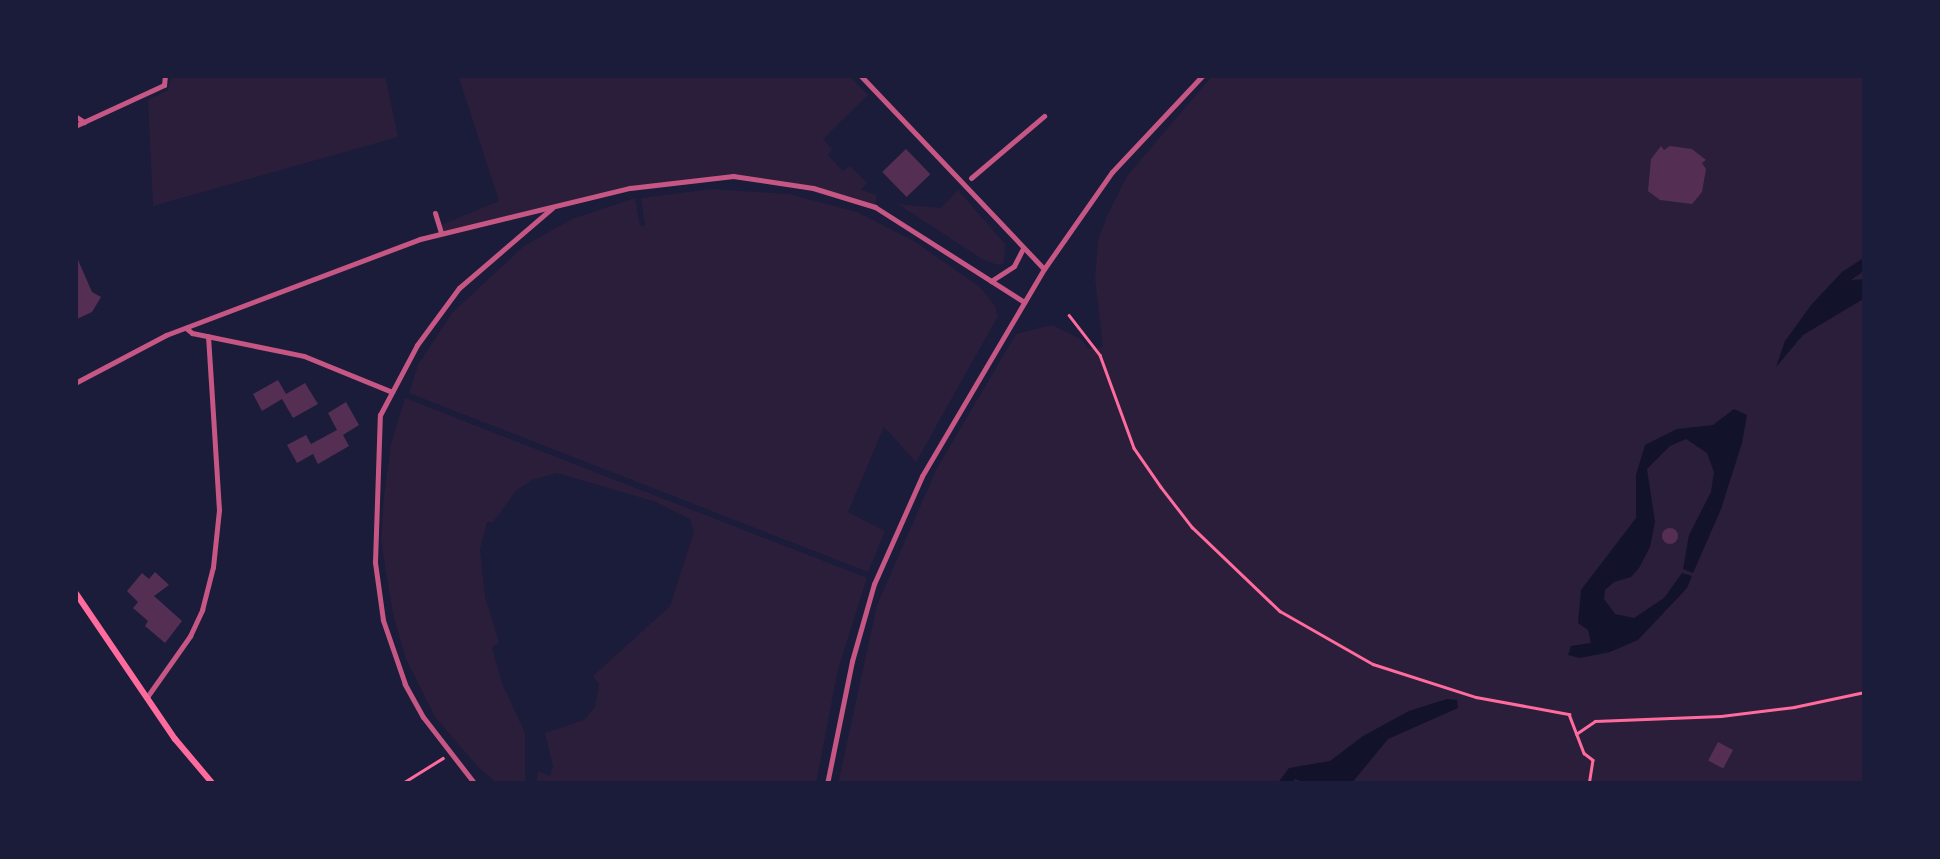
<!DOCTYPE html>
<style>
body{margin:0}
#map{position:relative;width:1940px;height:859px;overflow:hidden;background:#1b1b3a;font-family:"Source Sans 3",sans-serif}
div>[style]{position:absolute}
.green>*{inset:0;background:#2a1e3b}
.water>*{inset:0;background:#12122b}
.building>*{inset:0;background:#542f53;transform-origin:0 0}
.round{border-radius:50%}
.path>*{height:2.5px;margin:-1.25px;padding:0 1.25px;transform-origin:1.25px;border-radius:1.25px;background:#ff6b9d}
.minor>*{height:5px;margin:-2.5px;padding:0 2.5px;transform-origin:2.5px;border-radius:2.5px;background:#c65784}
.secondary>*{height:6px;margin:-3px;padding:0 3px;transform-origin:3px;border-radius:3px;background:#ff6b9d}
span{translate:-50% -50%;white-space:nowrap;text-align:center;line-height:1.15;-webkit-text-stroke:8px #1b1b3a;paint-order:stroke}
.frame{position:absolute;inset:0;border:78px solid #1b1b3a;pointer-events:none}
</style>
<div id="map">
<div class="green">
<div style="clip-path:polygon(172px 75px,385px 75px,398px 137px,153px 206px,148px 100px,168px 90px)"></div>
<div style="clip-path:polygon(458px 75px,848px 75px,868px 95px,823px 139px,832px 149px,828px 155px,843px 171px,850px 166px,867px 183px,861px 190px,877px 195px,875px 207px,813px 188px,732px 176px,668px 183px,441px 233px,439px 226px,499px 201px)"></div>
<div style="clip-path:polygon(1213px 75px,1865px 75px,1865px 784px,838px 784px,877px 605px,936px 470px,1016px 334px,1052px 325px,1081px 339px,1088px 349px,1103px 347px,1095px 279px,1098px 240px,1107px 216px,1127px 176px)"></div>
<div style="clip-path:polygon(711px 189px,789px 194px,857px 212px,914px 241px,981px 288px,995px 306px,998px 316px,916px 462px,884px 427px,848px 512px,885px 531px,868px 572px,409px 393px,418px 365px,452px 313px,524px 246px,572px 219px,635px 198px,640px 226px,645px 226px,641px 198px)"></div>
<div style="clip-path:polygon(958px 190px,1005px 244px,1004px 263px,998px 265px,982px 259px,898px 204px,941px 208px)"></div>
<div style="clip-path:polygon(405px 398px,867px 578px,838px 669px,816px 784px,536px 784px,538px 771px,550px 776px,553px 766px,545px 733px,584px 720px,595px 707px,599px 684px,593px 676px,670px 606px,694px 532px,690px 519px,656px 502px,557px 473px,532px 480px,516px 491px,493px 522px,487px 522px,480px 549px,485px 597px,499px 642px,492px 648px,502px 683px,525px 733px,525px 784px,498px 784px,477px 766px,435px 717px,406px 659px,393px 614px,381px 541px,384px 496px,391px 444px)"></div>
</div>
<div class="water">
<div style="clip-path:polygon(1865px 257px,1865px 270px,1851px 280px,1865px 279px,1865px 298px,1803px 335px,1776px 367px,1785px 341px,1812px 304px,1842px 272px)"></div>
<div style="clip-path:polygon(1734px 409px,1747px 415px,1742px 443px,1721px 509px,1693px 573px,1683px 569px,1689px 535px,1711px 492px,1714px 472px,1707px 453px,1686px 439px,1670px 446px,1647px 469px,1655px 522px,1650px 547px,1639px 568px,1631px 577px,1614px 582px,1605px 590px,1604px 599px,1615px 614px,1634px 618px,1664px 598px,1682px 573px,1692px 576px,1687px 588px,1638px 640px,1610px 652px,1580px 658px,1568px 655px,1571px 646px,1591px 643px,1588px 630px,1578px 623px,1581px 590px,1636px 518px,1636px 475px,1645px 445px,1677px 429px,1713px 425px)"></div>
<div style="clip-path:polygon(1447px 699px,1457px 700px,1458px 708px,1388px 739px,1351px 784px,1309px 784px,1295px 779px,1291px 784px,1277px 784px,1289px 768px,1330px 761px,1363px 736px,1409px 711px)"></div>
</div>
<div class="building">
<div style="clip-path:polygon(1661px 146px,1664px 150px,1670px 146px,1692px 149px,1706px 160px,1702px 163px,1706px 169px,1702px 192px,1692px 204px,1660px 200px,1648px 191px,1651px 159px)"></div>
<div style="left:906px;top:149px;width:35px;height:33px;rotate:46deg"></div>
<div style="clip-path:polygon(75px 253px,92px 292px,101px 297px,92px 312px,75px 320px)"></div>
<div style="clip-path:polygon(278px 380px,286px 394px,305px 383px,318px 404px,293px 418px,282px 399px,262px 411px,253px 394px)"></div>
<div style="clip-path:polygon(346px 402px,359px 425px,343px 435px,349px 446px,318px 464px,313px 454px,297px 463px,287px 445px,306px 435px,311px 444px,337px 430px,328px 413px)"></div>
<div class="round" style="left:1662px;top:528px;width:16px;height:16px"></div>
<div style="clip-path:polygon(155px 572px,169px 585px,154px 596px,182px 621px,165px 643px,145px 626px,148px 621px,133px 608px,138px 602px,127px 591px,142px 573px,149px 579px)"></div>
<div style="left:1718px;top:742px;width:17px;height:21px;rotate:28deg"></div>
</div>
<div class="path">
<div style="left:1069px;top:315px;width:51px;rotate:52.2deg"></div>
<div style="left:1100px;top:355px;width:99px;rotate:69.9deg"></div>
<div style="left:1134px;top:448px;width:47px;rotate:55.3deg"></div>
<div style="left:1161px;top:487px;width:51px;rotate:52.2deg"></div>
<div style="left:1192px;top:527px;width:122px;rotate:43.7deg"></div>
<div style="left:1280px;top:611px;width:107px;rotate:29.7deg"></div>
<div style="left:1373px;top:664px;width:108px;rotate:17.8deg"></div>
<div style="left:1476px;top:697px;width:95px;rotate:10.4deg"></div>
<div style="left:1569px;top:714px;width:42px;rotate:69deg"></div>
<div style="left:1584px;top:753px;width:11px;rotate:38deg"></div>
<div style="left:1593px;top:760px;width:24px;rotate:99deg"></div>
<div style="left:1576px;top:734px;width:23px;rotate:-34deg"></div>
<div style="left:1595px;top:721px;width:126px;rotate:-2.3deg"></div>
<div style="left:1721px;top:716px;width:74px;rotate:-7deg"></div>
<div style="left:1794px;top:707px;width:73px;rotate:-11.9deg"></div>
<div style="left:401px;top:784px;width:49px;rotate:-31.8deg"></div>
</div>
<div class="minor">
<div style="left:860px;top:75px;width:267px;rotate:46.5deg"></div>
<div style="left:75px;top:116px;width:11px;rotate:34deg"></div>
<div style="left:75px;top:126px;width:98px;rotate:-24.7deg"></div>
<div style="left:164px;top:85px;width:10px;rotate:-84deg"></div>
<div style="left:971px;top:178px;width:96px;rotate:-40.3deg"></div>
<div style="left:435px;top:213px;width:21px;rotate:73deg"></div>
<div style="left:991px;top:281px;width:27px;rotate:-33deg"></div>
<div style="left:1014px;top:266px;width:18px;rotate:-63deg"></div>
<div style="left:186px;top:328px;width:8px;rotate:40deg"></div>
<div style="left:192px;top:333px;width:114px;rotate:11.6deg"></div>
<div style="left:304px;top:356px;width:95px;rotate:22.2deg"></div>
<div style="left:75px;top:383px;width:103px;rotate:-27.8deg"></div>
<div style="left:166px;top:335px;width:272px;rotate:-20.7deg"></div>
<div style="left:420px;top:239px;width:216px;rotate:-13.7deg"></div>
<div style="left:630px;top:188px;width:104px;rotate:-6.6deg"></div>
<div style="left:733px;top:176px;width:81px;rotate:8.5deg"></div>
<div style="left:813px;top:188px;width:65px;rotate:17deg"></div>
<div style="left:875px;top:207px;width:177px;rotate:32.5deg"></div>
<div style="left:147px;top:697px;width:75px;rotate:-54.8deg"></div>
<div style="left:190px;top:636px;width:29px;rotate:-65deg"></div>
<div style="left:202px;top:610px;width:44px;rotate:-75.7deg"></div>
<div style="left:213px;top:567px;width:57px;rotate:-84deg"></div>
<div style="left:219px;top:510px;width:174px;rotate:-93.6deg"></div>
<div style="left:75px;top:783px;width:1px;rotate:45deg"></div>
<div style="left:475px;top:784px;width:85px;rotate:-127.8deg"></div>
<div style="left:423px;top:717px;width:38px;rotate:-119deg"></div>
<div style="left:405px;top:684px;width:68px;rotate:-109deg"></div>
<div style="left:383px;top:620px;width:59px;rotate:-97.9deg"></div>
<div style="left:375px;top:562px;width:147px;rotate:-88.1deg"></div>
<div style="left:380px;top:415px;width:79px;rotate:-62.1deg"></div>
<div style="left:417px;top:345px;width:71px;rotate:-53.6deg"></div>
<div style="left:459px;top:288px;width:123px;rotate:-40.7deg"></div>
<div style="left:827px;top:784px;width:126px;rotate:-78.5deg"></div>
<div style="left:852px;top:661px;width:80px;rotate:-74.1deg"></div>
<div style="left:874px;top:584px;width:118px;rotate:-66deg"></div>
<div style="left:922px;top:476px;width:240px;rotate:-59.5deg"></div>
<div style="left:1044px;top:269px;width:118px;rotate:-55deg"></div>
<div style="left:1112px;top:172px;width:133px;rotate:-46.8deg"></div>
</div>
<div class="secondary">
<div style="left:75px;top:592px;width:178px;rotate:55.8deg"></div>
<div style="left:175px;top:739px;width:59px;rotate:49.8deg"></div>
</div>
<div class="frame"></div>
</div>
